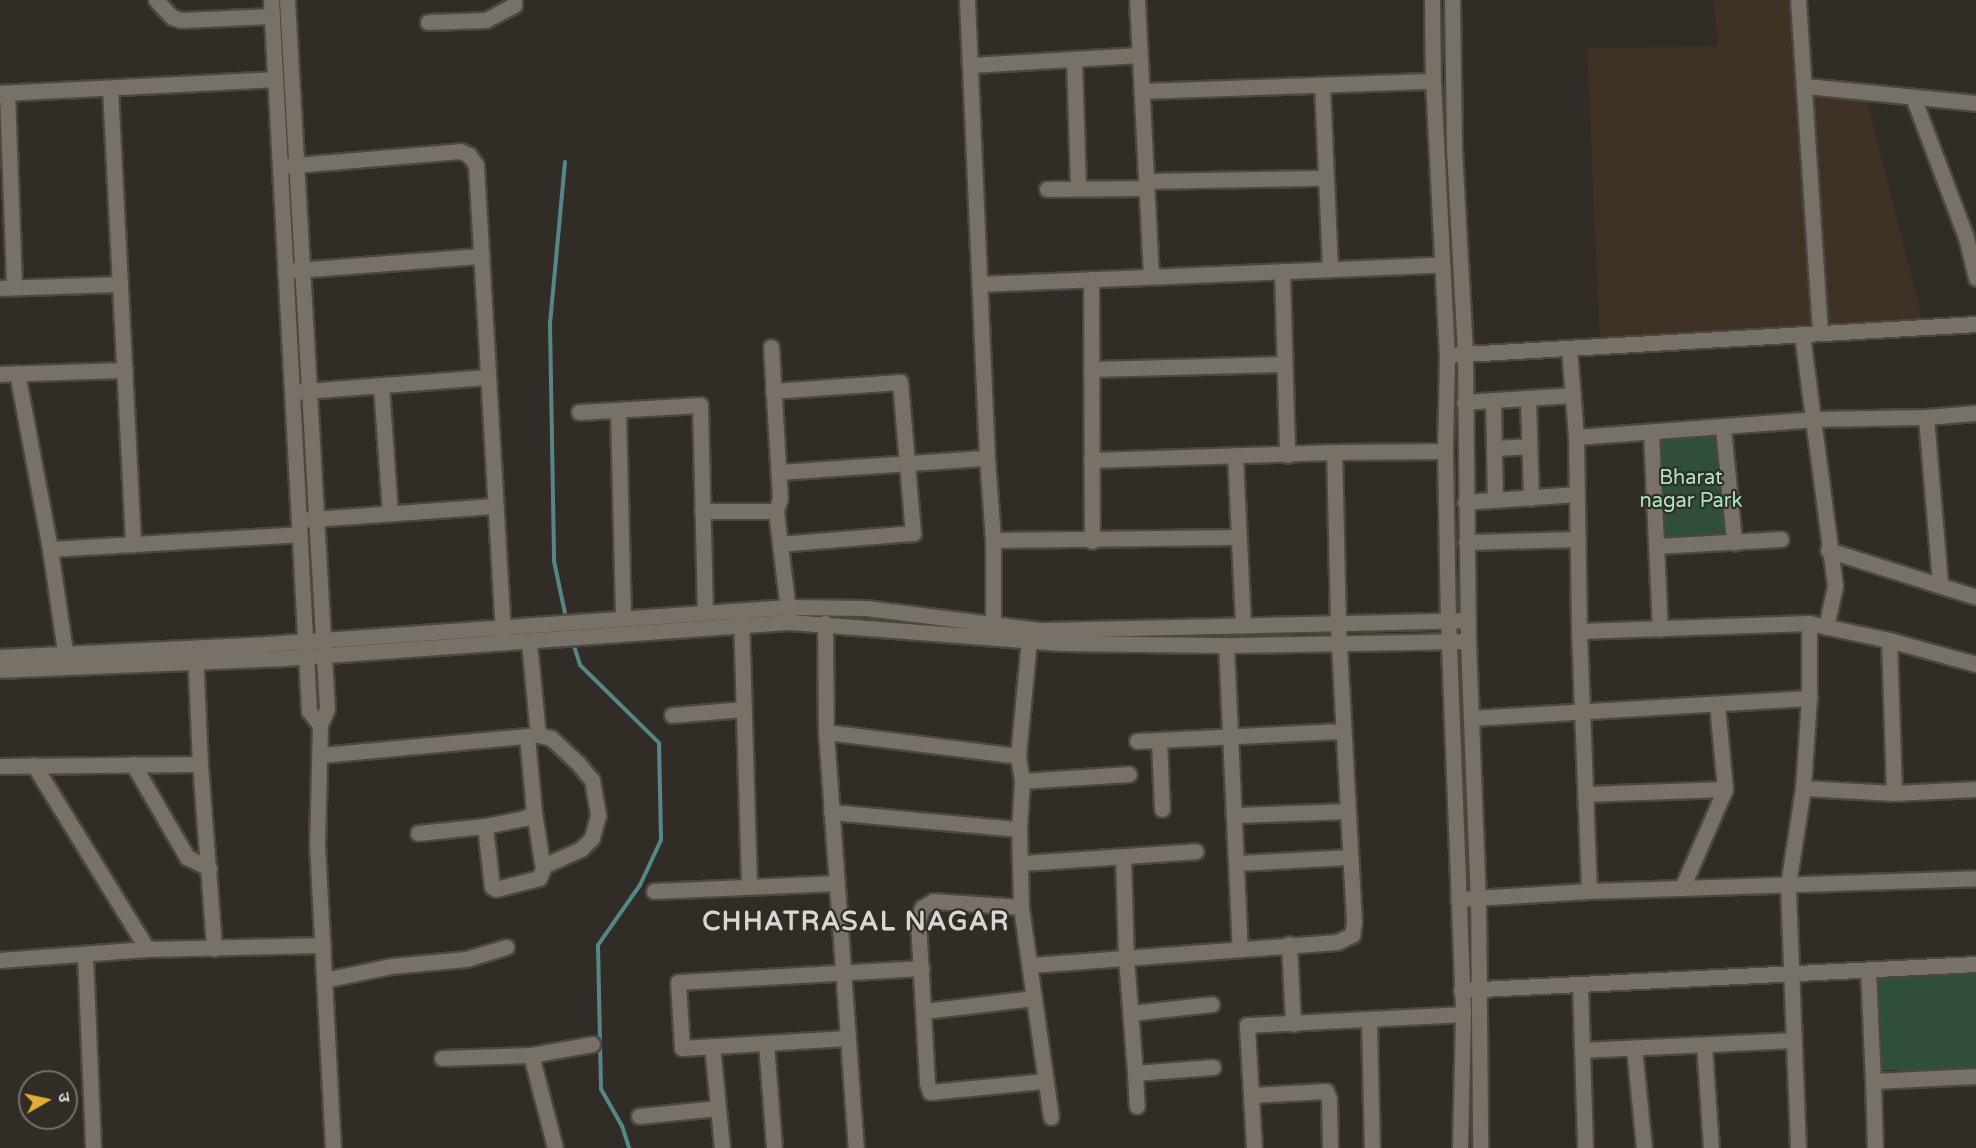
<!DOCTYPE html>
<meta charset="utf-8">
<style>
body{margin:0}
#map{position:relative;width:1976px;height:1148px;overflow:hidden;background:#312c25;font-family:"Varela Round","Noto Sans Devanagari",sans-serif}
div>[style]{position:absolute}
.industrial>*{inset:0;background:#403125}
.green>*{inset:0;background:#2f4f3c;transform-origin:0 0}
.stream>*{height:4px;margin:-2px;padding:0 2px;transform-origin:2px;border-radius:2px;background:#548888}
.roads{filter:drop-shadow(2px 0 #4b4741) drop-shadow(-2px 0 #4b4741) drop-shadow(0 2px #4b4741) drop-shadow(0 -2px #4b4741)}
.minor>*{height:15px;margin:-7.5px;padding:0 7.5px;transform-origin:7.5px;border-radius:7.5px;background:#777168}
.tertiary>*{height:15px;margin:-7.5px;padding:0 7.5px;transform-origin:7.5px;border-radius:7.5px;background:#777168}
span{translate:-50% -50%;white-space:nowrap;text-align:center;line-height:1.15;-webkit-text-stroke:4.5px #312c25;paint-order:stroke}
.park-label{font-size:20px;color:#a7e7bf}
.district-label{font-size:26px;color:#dad7d2;font-weight:700;letter-spacing:1.5px}
.north{position:absolute;left:18px;top:1070px;width:60px;height:60px;box-sizing:border-box;background:#312c25;border:2px solid #75706a;border-radius:50%;rotate:81deg;font-size:16px;font-weight:700;line-height:24px;text-align:center;color:#dad7d2}
.north::after{content:'';display:block;margin:auto;width:21px;height:27px;background:#e4ae35;clip-path:polygon(50% 0,100% 100%,50% 72%,0 100%)}
</style>
<div id="map">
<div class="industrial">
<div style="clip-path:polygon(1714px 0,1796px 0,1806px 86px,1865px 92px,1924px 327px,1600px 346px,1587px 48px,1718px 46px)"></div>
</div>
<div class="green">
<div style="left:1718px;top:432px;width:104px;height:62px;rotate:85deg"></div>
<div style="left:1976px;top:969px;width:101px;height:102px;rotate:90deg"></div>
</div>
<div class="stream">
<div style="left:565px;top:162px;width:164px;rotate:95.3deg"></div>
<div style="left:550px;top:325px;width:236px;rotate:89deg"></div>
<div style="left:554px;top:561px;width:58px;rotate:78.1deg"></div>
<div style="left:573px;top:643px;width:23px;rotate:72deg"></div>
<div style="left:580px;top:665px;width:111px;rotate:44.6deg"></div>
<div style="left:659px;top:743px;width:97px;rotate:88.8deg"></div>
<div style="left:661px;top:840px;width:50px;rotate:115deg"></div>
<div style="left:640px;top:885px;width:73px;rotate:125deg"></div>
<div style="left:598px;top:945px;width:144px;rotate:88.8deg"></div>
<div style="left:601px;top:1089px;width:43px;rotate:60.4deg"></div>
<div style="left:622px;top:1126px;width:23px;rotate:72deg"></div>
</div>
<div class="roads">
<div class="minor">
<div style="left:156px;top:0;width:23px;rotate:47deg"></div>
<div style="left:172px;top:17px;width:9px;rotate:18deg"></div>
<div style="left:181px;top:20px;width:91px;rotate:-2.5deg"></div>
<div style="left:967px;top:0;width:458px;rotate:87.5deg"></div>
<div style="left:987px;top:458px;width:82px;rotate:85.8deg"></div>
<div style="left:993px;top:540px;width:95px;rotate:90deg"></div>
<div style="left:1137px;top:0;width:276px;rotate:87.1deg"></div>
<div style="left:1798px;top:0;width:333px;rotate:86.2deg"></div>
<div style="left:428px;top:22px;width:58px;rotate:-2deg"></div>
<div style="left:486px;top:20px;width:32px;rotate:-28deg"></div>
<div style="left:514px;top:5px;width:5px;rotate:-90deg"></div>
<div style="left:1074px;top:59px;width:129px;rotate:88.2deg"></div>
<div style="left:970px;top:65px;width:170px;rotate:-3.4deg"></div>
<div style="left:1322px;top:85px;width:184px;rotate:87.5deg"></div>
<div style="left:1806px;top:86px;width:171px;rotate:5.7deg"></div>
<div style="left:110px;top:88px;width:457px;rotate:87.1deg"></div>
<div style="left:1142px;top:91px;width:291px;rotate:-2deg"></div>
<div style="left:0;top:93px;width:275px;rotate:-2.9deg"></div>
<div style="left:7px;top:93px;width:194px;rotate:87.9deg"></div>
<div style="left:1913px;top:97px;width:150px;rotate:69.3deg"></div>
<div style="left:1966px;top:237px;width:42px;rotate:76.3deg"></div>
<div style="left:283px;top:166px;width:178px;rotate:-4.8deg"></div>
<div style="left:460px;top:151px;width:10px;rotate:24deg"></div>
<div style="left:469px;top:155px;width:12px;rotate:55deg"></div>
<div style="left:476px;top:165px;width:476px;rotate:86.7deg"></div>
<div style="left:1146px;top:181px;width:180px;rotate:-1deg"></div>
<div style="left:1047px;top:189px;width:100px;rotate:-0.6deg"></div>
<div style="left:285px;top:271px;width:197px;rotate:-4.4deg"></div>
<div style="left:1282px;top:271px;width:184px;rotate:88.4deg"></div>
<div style="left:1091px;top:279px;width:262px;rotate:89.8deg"></div>
<div style="left:980px;top:284px;width:462px;rotate:-2.4deg"></div>
<div style="left:0;top:288px;width:120px;rotate:-1.9deg"></div>
<div style="left:1802px;top:335px;width:253px;rotate:82.5deg"></div>
<div style="left:1835px;top:586px;width:42px;rotate:102.4deg"></div>
<div style="left:771px;top:347px;width:151px;rotate:86.6deg"></div>
<div style="left:780px;top:498px;width:14px;rotate:107deg"></div>
<div style="left:776px;top:511px;width:108px;rotate:83.1deg"></div>
<div style="left:1569px;top:348px;width:89px;rotate:85.5deg"></div>
<div style="left:1576px;top:437px;width:194px;rotate:89.1deg"></div>
<div style="left:1579px;top:631px;width:260px;rotate:87.8deg"></div>
<div style="left:1447px;top:355px;width:530px;rotate:-3.35deg"></div>
<div style="left:1091px;top:369px;width:193px;rotate:-1.5deg"></div>
<div style="left:17px;top:373px;width:179px;rotate:79.4deg"></div>
<div style="left:50px;top:549px;width:118px;rotate:81.7deg"></div>
<div style="left:0;top:374px;width:125px;rotate:-1.8deg"></div>
<div style="left:381px;top:385px;width:128px;rotate:86deg"></div>
<div style="left:773px;top:391px;width:127px;rotate:-4.1deg"></div>
<div style="left:900px;top:382px;width:152px;rotate:85.1deg"></div>
<div style="left:913px;top:533px;width:133px;rotate:175.3deg"></div>
<div style="left:292px;top:392px;width:196px;rotate:-4.4deg"></div>
<div style="left:1528px;top:398px;width:100px;rotate:88.3deg"></div>
<div style="left:1493px;top:400px;width:100px;rotate:88.9deg"></div>
<div style="left:1464px;top:402px;width:109px;rotate:-3.7deg"></div>
<div style="left:618px;top:411px;width:207px;rotate:88.6deg"></div>
<div style="left:579px;top:412px;width:121px;rotate:-3.3deg"></div>
<div style="left:700px;top:405px;width:206px;rotate:88.6deg"></div>
<div style="left:1926px;top:417px;width:169px;rotate:85.2deg"></div>
<div style="left:1723px;top:427px;width:116px;rotate:84.5deg"></div>
<div style="left:1651px;top:433px;width:196px;rotate:87.4deg"></div>
<div style="left:1576px;top:437px;width:238px;rotate:-4.3deg"></div>
<div style="left:1813px;top:419px;width:113px;rotate:-1deg"></div>
<div style="left:1926px;top:417px;width:50px;rotate:-4.6deg"></div>
<div style="left:1494px;top:448px;width:35px;rotate:-3deg"></div>
<div style="left:1235px;top:455px;width:171px;rotate:87.3deg"></div>
<div style="left:1091px;top:460px;width:243px;rotate:-1.9deg"></div>
<div style="left:1334px;top:452px;width:111px;rotate:-0.5deg"></div>
<div style="left:779px;top:472px;width:208px;rotate:-3.9deg"></div>
<div style="left:1465px;top:502px;width:112px;rotate:-4.1deg"></div>
<div style="left:702px;top:511px;width:74px"></div>
<div style="left:299px;top:520px;width:195px;rotate:-4.1deg"></div>
<div style="left:993px;top:540px;width:245px;rotate:-0.7deg"></div>
<div style="left:1466px;top:542px;width:112px;rotate:-1.5deg"></div>
<div style="left:1656px;top:546px;width:125px;rotate:-3.2deg"></div>
<div style="left:50px;top:549px;width:250px;rotate:-3.4deg"></div>
<div style="left:1828px;top:550px;width:155px;rotate:17.6deg"></div>
<div style="left:741px;top:615px;width:271px;rotate:88.3deg"></div>
<div style="left:825px;top:623px;width:109px;rotate:89.5deg"></div>
<div style="left:826px;top:732px;width:417px;rotate:85.9deg"></div>
<div style="left:1030px;top:629px;width:128px;rotate:95.4deg"></div>
<div style="left:1018px;top:756px;width:25px;rotate:81deg"></div>
<div style="left:1022px;top:781px;width:48px;rotate:93.6deg"></div>
<div style="left:1019px;top:829px;width:78px;rotate:88.5deg"></div>
<div style="left:1021px;top:907px;width:212px;rotate:81.9deg"></div>
<div style="left:1579px;top:631px;width:230px;rotate:-2deg"></div>
<div style="left:1809px;top:623px;width:82px;rotate:12deg"></div>
<div style="left:1889px;top:640px;width:90px;rotate:15.4deg"></div>
<div style="left:1889px;top:640px;width:153px;rotate:88.1deg"></div>
<div style="left:529px;top:642px;width:93px;rotate:84.5deg"></div>
<div style="left:1226px;top:645px;width:303px;rotate:87.4deg"></div>
<div style="left:195px;top:650px;width:114px;rotate:87.5deg"></div>
<div style="left:200px;top:764px;width:185px;rotate:85.6deg"></div>
<div style="left:672px;top:715px;width:71px;rotate:-4.8deg"></div>
<div style="left:1471px;top:718px;width:339px;rotate:-3.4deg"></div>
<div style="left:826px;top:732px;width:193px;rotate:7.1deg"></div>
<div style="left:1137px;top:741px;width:206px;rotate:-2.8deg"></div>
<div style="left:1159px;top:741px;width:68px;rotate:87.5deg"></div>
<div style="left:321px;top:755px;width:218px;rotate:-5.3deg"></div>
<div style="left:538px;top:735px;width:13px;rotate:13deg"></div>
<div style="left:551px;top:738px;width:37px;rotate:43deg"></div>
<div style="left:578px;top:763px;width:22px;rotate:51deg"></div>
<div style="left:592px;top:780px;width:36px;rotate:80deg"></div>
<div style="left:598px;top:815px;width:24px;rotate:105deg"></div>
<div style="left:592px;top:838px;width:16px;rotate:135deg"></div>
<div style="left:581px;top:849px;width:34px;rotate:156deg"></div>
<div style="left:550px;top:863px;width:8px;rotate:180deg"></div>
<div style="left:542px;top:863px;width:52px;rotate:-98.9deg"></div>
<div style="left:133px;top:764px;width:108px;rotate:59.9deg"></div>
<div style="left:187px;top:857px;width:25px;rotate:27deg"></div>
<div style="left:34px;top:765px;width:216px;rotate:58.4deg"></div>
<div style="left:0;top:766px;width:200px;rotate:-0.6deg"></div>
<div style="left:1022px;top:781px;width:107px;rotate:-3.7deg"></div>
<div style="left:1803px;top:788px;width:91px;rotate:3.1deg"></div>
<div style="left:1894px;top:793px;width:82px;rotate:-2.8deg"></div>
<div style="left:1585px;top:794px;width:140px;rotate:-2deg"></div>
<div style="left:831px;top:812px;width:189px;rotate:5.2deg"></div>
<div style="left:1235px;top:815px;width:112px;rotate:-2deg"></div>
<div style="left:485px;top:826px;width:41px;rotate:-11.3deg"></div>
<div style="left:525px;top:818px;width:11px;rotate:-34deg"></div>
<div style="left:534px;top:812px;width:76px;rotate:-95.3deg"></div>
<div style="left:418px;top:833px;width:67px;rotate:-6deg"></div>
<div style="left:485px;top:826px;width:61px;rotate:83.5deg"></div>
<div style="left:492px;top:887px;width:4px;rotate:27deg"></div>
<div style="left:496px;top:889px;width:44px;rotate:-14.3deg"></div>
<div style="left:539px;top:878px;width:15px;rotate:-67deg"></div>
<div style="left:1123px;top:857px;width:101px;rotate:88.3deg"></div>
<div style="left:1126px;top:958px;width:115px;rotate:85.5deg"></div>
<div style="left:1135px;top:1073px;width:78px;rotate:-4.4deg"></div>
<div style="left:1022px;top:863px;width:174px;rotate:-3.9deg"></div>
<div style="left:1238px;top:863px;width:111px;rotate:-3.1deg"></div>
<div style="left:1682px;top:888px;width:108px;rotate:-66.5deg"></div>
<div style="left:1725px;top:789px;width:85px;rotate:-95.4deg"></div>
<div style="left:654px;top:891px;width:183px;rotate:-2.5deg"></div>
<div style="left:1458px;top:899px;width:131px;rotate:-3.5deg"></div>
<div style="left:1589px;top:891px;width:387px;rotate:-1.9deg"></div>
<div style="left:1021px;top:907px;width:88px;rotate:-176.1deg"></div>
<div style="left:933px;top:901px;width:13px;rotate:148deg"></div>
<div style="left:922px;top:908px;width:14px;rotate:107deg"></div>
<div style="left:918px;top:921px;width:162px;rotate:86.8deg"></div>
<div style="left:927px;top:1083px;width:9px;rotate:72deg"></div>
<div style="left:930px;top:1092px;width:116px;rotate:-5.5deg"></div>
<div style="left:1289px;top:944px;width:80px;rotate:87.1deg"></div>
<div style="left:85px;top:955px;width:193px;rotate:87.6deg"></div>
<div style="left:0;top:960px;width:147px;rotate:-4.3deg"></div>
<div style="left:147px;top:949px;width:176px;rotate:-1.3deg"></div>
<div style="left:1031px;top:965px;width:307px;rotate:-4.3deg"></div>
<div style="left:1337px;top:942px;width:17px;rotate:-25deg"></div>
<div style="left:1352px;top:935px;width:13px;rotate:-81deg"></div>
<div style="left:1354px;top:922px;width:298px;rotate:-93.1deg"></div>
<div style="left:1338px;top:624px;width:172px;rotate:-91.3deg"></div>
<div style="left:1868px;top:971px;width:110px;rotate:87.4deg"></div>
<div style="left:1873px;top:1081px;width:103px;rotate:-2.8deg"></div>
<div style="left:324px;top:980px;width:68px;rotate:-11.8deg"></div>
<div style="left:391px;top:966px;width:75px;rotate:-5.3deg"></div>
<div style="left:466px;top:959px;width:42px;rotate:-16.7deg"></div>
<div style="left:1580px;top:985px;width:163px;rotate:88.2deg"></div>
<div style="left:1461px;top:990px;width:516px;rotate:-2.89deg"></div>
<div style="left:924px;top:1011px;width:111px;rotate:-6.7deg"></div>
<div style="left:1131px;top:1013px;width:81px;rotate:-6.3deg"></div>
<div style="left:1369px;top:1020px;width:128px;rotate:88.7deg"></div>
<div style="left:847px;top:1038px;width:165px;rotate:176.5deg"></div>
<div style="left:682px;top:1048px;width:66px;rotate:-93.5deg"></div>
<div style="left:678px;top:982px;width:244px;rotate:-3.3deg"></div>
<div style="left:766px;top:1043px;width:105px;rotate:85.6deg"></div>
<div style="left:1704px;top:1045px;width:103px;rotate:86.1deg"></div>
<div style="left:712px;top:1046px;width:102px;rotate:84.4deg"></div>
<div style="left:1634px;top:1048px;width:100px;rotate:84.3deg"></div>
<div style="left:1582px;top:1050px;width:212px;rotate:-2.7deg"></div>
<div style="left:531px;top:1055px;width:96px;rotate:75.5deg"></div>
<div style="left:442px;top:1058px;width:89px;rotate:-1.9deg"></div>
<div style="left:531px;top:1055px;width:62px;rotate:-10.2deg"></div>
<div style="left:1135px;top:1073px;width:33px;rotate:87deg"></div>
<div style="left:1873px;top:1081px;width:67px;rotate:88.3deg"></div>
<div style="left:1252px;top:1095px;width:74px;rotate:-3.1deg"></div>
<div style="left:1326px;top:1091px;width:9px;rotate:69deg"></div>
<div style="left:1329px;top:1099px;width:49px;rotate:88.8deg"></div>
<div style="left:639px;top:1116px;width:79px;rotate:-5.8deg"></div>
<div style="left:1254px;top:1148px;width:123px;rotate:-93.3deg"></div>
<div style="left:1247px;top:1025px;width:216px;rotate:-2.9deg"></div>
<div style="left:1798px;top:1148px;width:263px;rotate:-92.2deg"></div>
<div style="left:1788px;top:885px;width:98px;rotate:-81.2deg"></div>
<div style="left:1803px;top:788px;width:90px;rotate:-86.2deg"></div>
<div style="left:1809px;top:698px;width:75px;rotate:-90deg"></div>
</div>
<div class="tertiary">
<div style="left:271px;top:0;width:712px;rotate:86.94deg"></div>
<div style="left:309px;top:711px;width:18px;rotate:52deg"></div>
<div style="left:287px;top:0;width:710px;rotate:86.77deg"></div>
<div style="left:327px;top:709px;width:17px;rotate:114deg"></div>
<div style="left:320px;top:725px;width:119px;rotate:91.4deg"></div>
<div style="left:317px;top:844px;width:304px;rotate:87deg"></div>
<div style="left:1432px;top:0;width:81px;rotate:89.3deg"></div>
<div style="left:1433px;top:81px;width:274px;rotate:87.1deg"></div>
<div style="left:1447px;top:355px;width:96px;rotate:91.2deg"></div>
<div style="left:1445px;top:451px;width:169px;rotate:89deg"></div>
<div style="left:1448px;top:620px;width:394px;rotate:87.8deg"></div>
<div style="left:1463px;top:1014px;width:134px;rotate:91.3deg"></div>
<div style="left:1452px;top:0;width:149px;rotate:89.2deg"></div>
<div style="left:1454px;top:149px;width:205px;rotate:86.9deg"></div>
<div style="left:1465px;top:354px;width:287px;rotate:89.4deg"></div>
<div style="left:1468px;top:641px;width:256px;rotate:87.8deg"></div>
<div style="left:1478px;top:897px;width:251px;rotate:89.5deg"></div>
<div style="left:0;top:657px;width:266px;rotate:-2.8deg"></div>
<div style="left:266px;top:644px;width:523px;rotate:-4.05deg"></div>
<div style="left:788px;top:607px;width:78px;rotate:0.7deg"></div>
<div style="left:866px;top:608px;width:175px;rotate:7.2deg"></div>
<div style="left:1040px;top:630px;width:428px;rotate:-1.3deg"></div>
<div style="left:0;top:670px;width:285px;rotate:-2.4deg"></div>
<div style="left:285px;top:658px;width:505px;rotate:-4.09deg"></div>
<div style="left:789px;top:622px;width:273px;rotate:4.4deg"></div>
<div style="left:1061px;top:643px;width:174px;rotate:0.7deg"></div>
<div style="left:1235px;top:645px;width:233px;rotate:-1deg"></div>
</div>
</div>
<div class="park-label">
<span style="left:1691px;top:490px">Bharat<br>nagar Park</span>
</div>
<div class="district-label">
<span style="left:856px;top:922px">CHHATRASAL NAGAR</span>
</div>
<div class="north">उ</div>
</div>
